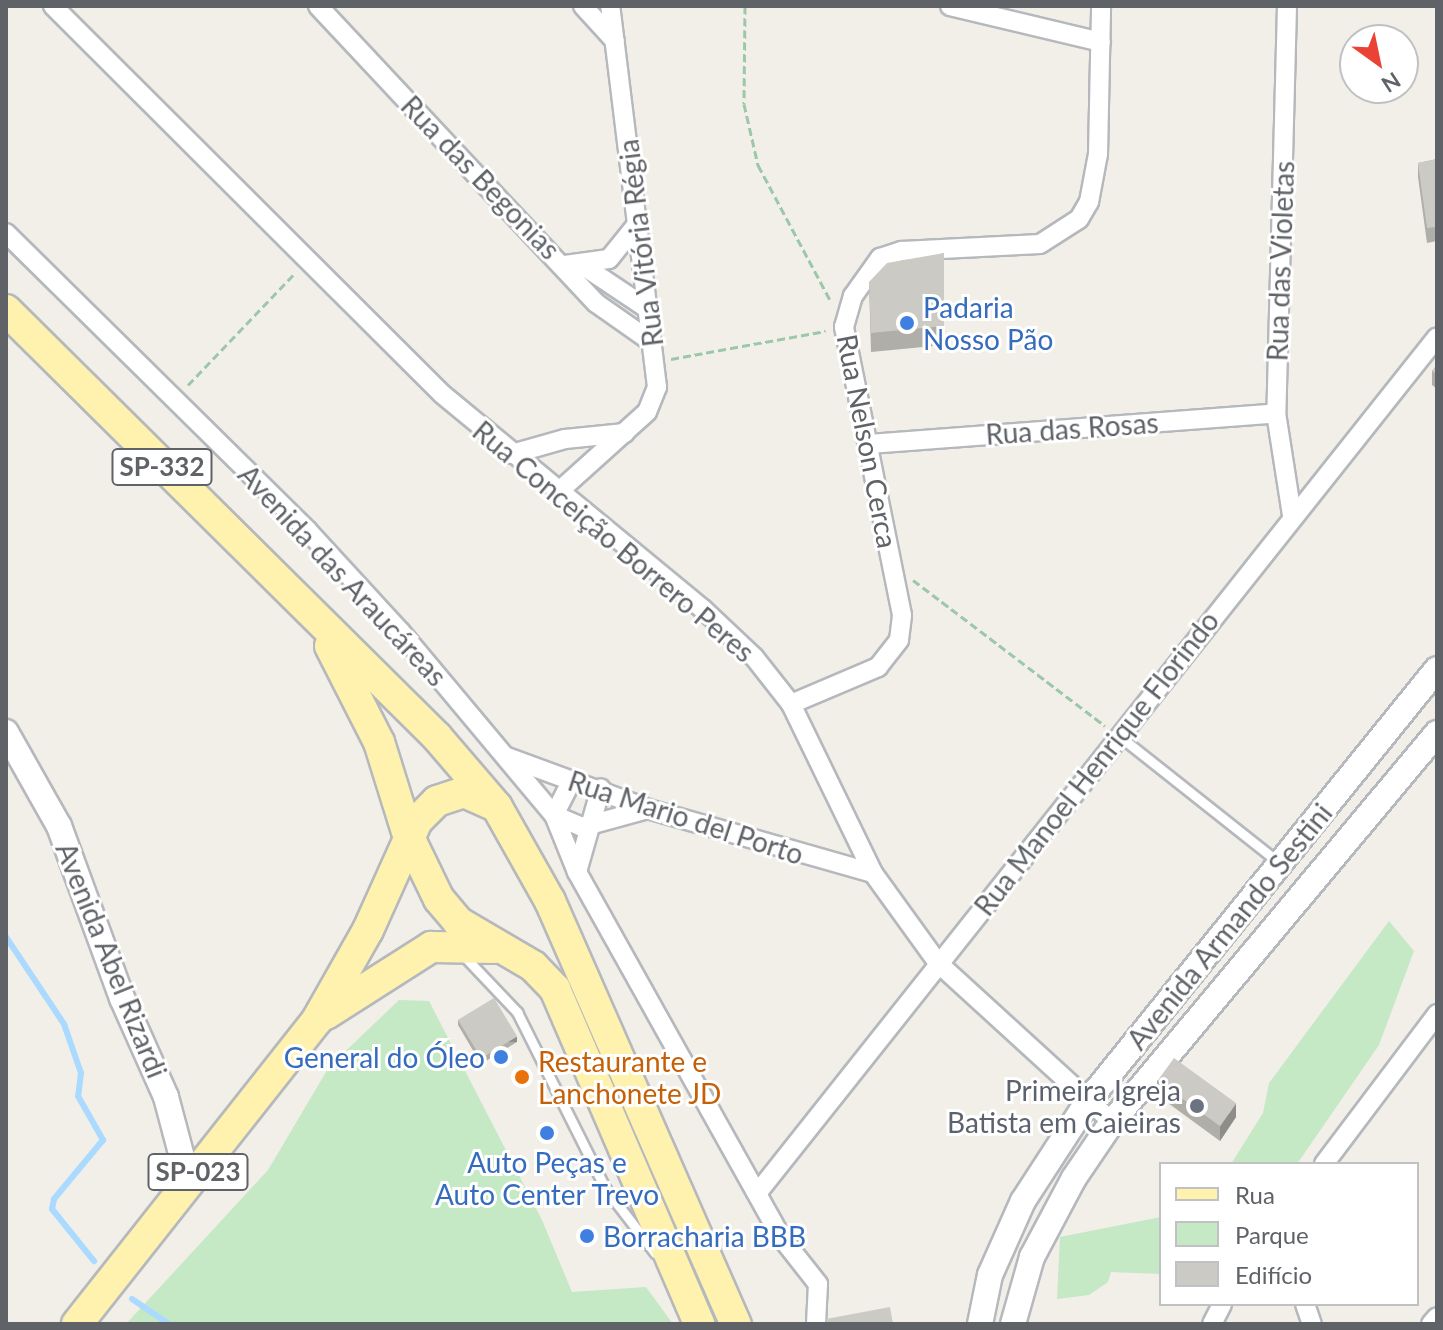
<!DOCTYPE html>
<meta charset="utf-8">
<style>
body{margin:0}
#map{position:relative;width:1443px;height:1330px;overflow:hidden;background:#f1efe8;font-family:Lato,sans-serif}
div>[style]{position:absolute}
.green>*{inset:0;background:#c5e8c5}
.stream>*{height:6px;margin:-3px;padding:0 3px;transform-origin:3px;border-radius:3px;background:#aadaff}
.path>*{height:3px;margin-top:-1.5px;transform-origin:0;background:repeating-linear-gradient(90deg,#9cc7a9 0 8px,transparent 0 12px)}
.roads{filter:drop-shadow(2px 0 #b5b8bc) drop-shadow(-2px 0 #b5b8bc) drop-shadow(0 2px #b5b8bc) drop-shadow(0 -2px #b5b8bc)}
.service>*{height:9px;margin:-4.5px;padding:0 4.5px;transform-origin:4.5px;border-radius:4.5px;background:#fff}
.minor>*{height:18px;margin:-9px;padding:0 9px;transform-origin:9px;border-radius:9px;background:#fff}
.tertiary>*{height:24px;margin:-12px;padding:0 12px;transform-origin:12px;border-radius:12px;background:#fff}
.primary>*{height:30px;margin:-15px;padding:0 15px;transform-origin:15px;border-radius:15px;background:#fff2af}
.wall>*{inset:0;background:#afaea9}
.shaded-wall>*{inset:0;background:#8f8d8a;transform-origin:0 0}
.building>*{inset:0;background:#cccac5;transform-origin:0 0}
.dots>*{width:22px;height:22px;translate:-50% -50%;box-sizing:border-box;border:4px solid #fff;border-radius:50%}
span{translate:-50% -50%;white-space:nowrap;text-align:center;line-height:1.15;-webkit-text-stroke:6px #fff;paint-order:stroke}
.shield-label span{padding:2px 6px;background:#fff;border:2px solid;border-radius:6px;-webkit-text-stroke-width:0}
.shield-label{font-size:26px;color:#5f6368;font-weight:700}
.street-label{font-size:28px;color:#5f6368}
.shop-label{font-size:28px;color:#366cbe}
.left{translate:0 -50%;text-align:left}
.right{translate:-100% -50%;text-align:right}
.food-label{font-size:28px;color:#c56008}
.worship-label{font-size:28px;color:#5b616d}
.frame{position:absolute;inset:0;border:8px solid #5f6368;pointer-events:none}
.legend{position:absolute;left:1159px;top:1162px;width:260px;height:144px;box-sizing:border-box;background:#fff;border:2px solid #bfc1c3;margin:0;padding:10px 14px;list-style:none;font-size:24px;color:#5f6368}
.legend li{display:flex;align-items:center;gap:16px;height:40px}
.legend b{width:40px;border:2px solid #bfc1c3}
.north{position:absolute;left:1339px;top:24px;width:80px;height:80px;box-sizing:border-box;background:#fff;border:2px solid #bfc1c3;border-radius:50%;rotate:147deg;font-size:22px;font-weight:700;line-height:32px;text-align:center;color:#5f6368}
.north::after{content:'';display:block;margin:auto;width:28px;height:36px;background:#ea4335;clip-path:polygon(50% 0,100% 100%,50% 72%,0 100%)}
</style>
<div id="map">
<div class="green">
<div style="clip-path:polygon(1389px 921px,1414px 951px,1379px 1045px,1297px 1164px,1231px 1164px,1263px 1113px,1269px 1083px)"></div>
<div style="clip-path:polygon(399px 1000px,429px 1001px,542px 1220px,572px 1292px,646px 1287px,673px 1324px,126px 1324px,268px 1170px,329px 1067px)"></div>
<div style="clip-path:polygon(1161px 1217px,1161px 1274px,1111px 1272px,1108px 1282px,1089px 1295px,1057px 1299px,1060px 1237px)"></div>
</div>
<div class="stream">
<div style="left:6px;top:937px;width:105px;rotate:56.3deg"></div>
<div style="left:64px;top:1024px;width:52px;rotate:70.9deg"></div>
<div style="left:81px;top:1073px;width:23px;rotate:97deg"></div>
<div style="left:78px;top:1096px;width:51px;rotate:60.4deg"></div>
<div style="left:103px;top:1140px;width:77px;rotate:129.7deg"></div>
<div style="left:54px;top:1199px;width:10px;rotate:101deg"></div>
<div style="left:52px;top:1209px;width:67px;rotate:51.1deg"></div>
<div style="left:132px;top:1299px;width:45px;rotate:34deg"></div>
</div>
<div class="path">
<div style="left:745px;top:6px;width:98px;rotate:90.6deg"></div>
<div style="left:744px;top:104px;width:63px;rotate:77.1deg"></div>
<div style="left:758px;top:165px;width:155px;rotate:61.9deg"></div>
<div style="left:671px;top:359px;width:157px;rotate:-10.3deg"></div>
<div style="left:188px;top:385px;width:156px;rotate:-46.3deg"></div>
<div style="left:913px;top:580px;width:241px;rotate:37.2deg"></div>
</div>
<div class="roads">
<div class="service">
<div style="left:1118px;top:735px;width:204px;rotate:38.4deg"></div>
<div style="left:463px;top:955px;width:79px;rotate:46.5deg"></div>
<div style="left:517px;top:1012px;width:197px;rotate:63.4deg"></div>
<div style="left:605px;top:1188px;width:82px;rotate:52.4deg"></div>
</div>
<div class="minor">
<div style="left:53px;top:6px;width:549px;rotate:44.93deg"></div>
<div style="left:442px;top:394px;width:338px;rotate:39.5deg"></div>
<div style="left:703px;top:609px;width:70px;rotate:43.3deg"></div>
<div style="left:754px;top:657px;width:60px;rotate:51.8deg"></div>
<div style="left:791px;top:704px;width:188px;rotate:64.1deg"></div>
<div style="left:873px;top:873px;width:111px;rotate:54.2deg"></div>
<div style="left:938px;top:963px;width:236px;rotate:42.4deg"></div>
<div style="left:318px;top:6px;width:407px;rotate:46.9deg"></div>
<div style="left:596px;top:303px;width:66px;rotate:35.1deg"></div>
<div style="left:583px;top:6px;width:47px;rotate:47.6deg"></div>
<div style="left:950px;top:6px;width:155px;rotate:13.4deg"></div>
<div style="left:1287px;top:6px;width:407px;rotate:91.5deg"></div>
<div style="left:1276px;top:413px;width:103px;rotate:81.1deg"></div>
<div style="left:6px;top:233px;width:424px;rotate:44.6deg"></div>
<div style="left:308px;top:531px;width:136px;rotate:47.4deg"></div>
<div style="left:400px;top:631px;width:240px;rotate:50.1deg"></div>
<div style="left:554px;top:815px;width:30px;rotate:23deg"></div>
<div style="left:582px;top:827px;width:68px;rotate:-15.3deg"></div>
<div style="left:565px;top:265px;width:44px;rotate:-7.8deg"></div>
<div style="left:609px;top:259px;width:46px;rotate:-51.1deg"></div>
<div style="left:582px;top:265px;width:76px;rotate:33.7deg"></div>
<div style="left:868px;top:444px;width:409px;rotate:-4.3deg"></div>
<div style="left:512px;top:454px;width:55px;rotate:-15.8deg"></div>
<div style="left:565px;top:439px;width:60px;rotate:-5.7deg"></div>
<div style="left:557px;top:493px;width:121px;rotate:-42deg"></div>
<div style="left:647px;top:412px;width:27px;rotate:-68deg"></div>
<div style="left:657px;top:387px;width:384px;rotate:-97deg"></div>
<div style="left:791px;top:704px;width:95px;rotate:-23deg"></div>
<div style="left:878px;top:667px;width:34px;rotate:-52deg"></div>
<div style="left:899px;top:640px;width:25px;rotate:-83deg"></div>
<div style="left:902px;top:615px;width:294px;rotate:-101.4deg"></div>
<div style="left:844px;top:327px;width:32px;rotate:-74deg"></div>
<div style="left:853px;top:296px;width:47px;rotate:-54.6deg"></div>
<div style="left:880px;top:258px;width:23px;rotate:-18deg"></div>
<div style="left:902px;top:251px;width:138px;rotate:-2.9deg"></div>
<div style="left:1040px;top:244px;width:46px;rotate:-32.7deg"></div>
<div style="left:1079px;top:219px;width:20px;rotate:-60deg"></div>
<div style="left:1089px;top:202px;width:49px;rotate:-79.4deg"></div>
<div style="left:1098px;top:154px;width:148px;rotate:-88.8deg"></div>
<div style="left:507px;top:757px;width:150px;rotate:20.2deg"></div>
<div style="left:648px;top:809px;width:234px;rotate:15.9deg"></div>
<div style="left:572px;top:780px;width:39px;rotate:117deg"></div>
<div style="left:554px;top:815px;width:61px;rotate:68deg"></div>
<div style="left:577px;top:872px;width:418px;rotate:60.8deg"></div>
<div style="left:781px;top:1237px;width:60px;rotate:51.8deg"></div>
<div style="left:818px;top:1284px;width:40px;rotate:92.9deg"></div>
<div style="left:577px;top:872px;width:87px;rotate:-74.1deg"></div>
<div style="left:1324px;top:1164px;width:188px;rotate:-53deg"></div>
<div style="left:759px;top:1191px;width:1090px;rotate:-51.55deg"></div>
<div style="left:1305px;top:1304px;width:21px;rotate:71deg"></div>
<div style="left:1212px;top:1324px;width:22px;rotate:-63deg"></div>
<div style="left:1431px;top:1324px;width:9px;rotate:-49deg"></div>
</div>
<div class="tertiary">
<div style="left:6px;top:732px;width:108px;rotate:60.6deg"></div>
<div style="left:59px;top:826px;width:183px;rotate:69.9deg"></div>
<div style="left:122px;top:998px;width:108px;rotate:66deg"></div>
<div style="left:166px;top:1097px;width:66px;rotate:75.1deg"></div>
<div style="left:183px;top:1161px;width:36px;rotate:100deg"></div>
<div style="left:980px;top:1324px;width:50px;rotate:-78.5deg"></div>
<div style="left:990px;top:1275px;width:81px;rotate:-66deg"></div>
<div style="left:1023px;top:1201px;width:119px;rotate:-57deg"></div>
<div style="left:1088px;top:1101px;width:555px;rotate:-51.07deg"></div>
<div style="left:1013px;top:1324px;width:70px;rotate:-74.2deg"></div>
<div style="left:1032px;top:1257px;width:89px;rotate:-62deg"></div>
<div style="left:1074px;top:1178px;width:68px;rotate:-55.8deg"></div>
<div style="left:1112px;top:1122px;width:507px;rotate:-50.12deg"></div>
</div>
<div class="primary">
<div style="left:6px;top:310px;width:607px;rotate:44.73deg"></div>
<div style="left:437px;top:737px;width:92px;rotate:49.4deg"></div>
<div style="left:497px;top:807px;width:108px;rotate:60.6deg"></div>
<div style="left:550px;top:901px;width:462px;rotate:66.3deg"></div>
<div style="left:330px;top:646px;width:108px;rotate:63deg"></div>
<div style="left:379px;top:742px;width:97px;rotate:72.7deg"></div>
<div style="left:408px;top:835px;width:71px;rotate:64.2deg"></div>
<div style="left:439px;top:899px;width:30px;rotate:50deg"></div>
<div style="left:458px;top:922px;width:87px;rotate:30.4deg"></div>
<div style="left:533px;top:966px;width:32px;rotate:46deg"></div>
<div style="left:555px;top:989px;width:365px;rotate:66.7deg"></div>
<div style="left:326px;top:1014px;width:125px;rotate:-32.5deg"></div>
<div style="left:431px;top:947px;width:63px;rotate:0.9deg"></div>
<div style="left:77px;top:1324px;width:387px;rotate:-51.7deg"></div>
<div style="left:317px;top:1020px;width:103px;rotate:-60.5deg"></div>
<div style="left:368px;top:930px;width:120px;rotate:-65.8deg"></div>
<div style="left:417px;top:821px;width:28px;rotate:-45deg"></div>
<div style="left:437px;top:801px;width:28px;rotate:-18deg"></div>
<div style="left:464px;top:792px;width:34px;rotate:24deg"></div>
</div>
</div>
<div class="wall">
<div style="clip-path:polygon(1437px 159px,1437px 241px,1427px 243px,1418px 177px,1418px 163px)"></div>
<div style="clip-path:polygon(944px 253px,944px 345px,871px 352px,869px 282px)"></div>
<div style="clip-path:polygon(1437px 365px,1437px 389px,1432px 385px,1432px 371px)"></div>
<div style="clip-path:polygon(458px 1020px,517px 1042px,481px 1064px,458px 1025px)"></div>
<div style="clip-path:polygon(1157px 1080px,1236px 1117px,1220px 1141px,1157px 1095px)"></div>
</div>
<div class="shaded-wall">
<div style="left:517px;top:1037px;width:5px;height:42px;rotate:90deg"></div>
<div style="clip-path:polygon(1236px 1103px,1236px 1117px,1220px 1141px,1220px 1127px)"></div>
</div>
<div class="building">
<div style="clip-path:polygon(1437px 159px,1437px 227px,1427px 228px,1418px 163px)"></div>
<div style="clip-path:polygon(944px 253px,944px 326px,871px 333px,869px 282px,887px 263px)"></div>
<div style="clip-path:polygon(1437px 365px,1437px 374px,1432px 371px)"></div>
<div style="left:494px;top:998px;width:45px;height:42px;rotate:59deg"></div>
<div style="left:1174px;top:1058px;width:77px;height:28px;rotate:36deg"></div>
<div style="clip-path:polygon(890px 1307px,893px 1324px,827px 1324px,826px 1319px)"></div>
</div>
<div class="dots">
<div style="left:907px;top:323px;background:#3f7fe0"></div>
<div style="left:501px;top:1057px;background:#3f7fe0"></div>
<div style="left:522px;top:1077px;background:#e8710a"></div>
<div style="left:1197px;top:1106px;background:#6b7280"></div>
<div style="left:547px;top:1133px;background:#3f7fe0"></div>
<div style="left:587px;top:1236px;background:#3f7fe0"></div>
</div>
<div class="shield-label">
<span style="left:162px;top:467px">SP-332</span>
<span style="left:198px;top:1172px">SP-023</span>
</div>
<div class="street-label">
<span style="left:481px;top:177px;rotate:46deg">Rua das Begonias</span>
<span style="left:640px;top:243px;rotate:-97deg">Rua Vitória Régia</span>
<span style="left:1280px;top:261px;rotate:-88deg">Rua das Violetas</span>
<span style="left:1072px;top:428px;rotate:-4deg">Rua das Rosas</span>
<span style="left:868px;top:441px;rotate:79deg">Rua Nelson Cerca</span>
<span style="left:614px;top:541px;rotate:40deg">Rua Conceição Borrero Peres</span>
<span style="left:343px;top:575px;rotate:47deg">Avenida das Araucáreas</span>
<span style="left:1096px;top:763px;rotate:-52deg">Rua Manoel Henrique Florindo</span>
<span style="left:686px;top:817px;rotate:18deg">Rua Mario del Porto</span>
<span style="left:1229px;top:926px;rotate:-51deg">Avenida Armando Sestini</span>
<span style="left:112px;top:960px;rotate:68deg">Avenida Abel Rizardi</span>
</div>
<div class="shop-label">
<span class="left" style="left:923px;top:323px">Padaria<br>Nosso Pão</span>
<span class="right" style="left:485px;top:1057px">General do Óleo</span>
<span style="left:547px;top:1178px">Auto Peças e<br>Auto Center Trevo</span>
<span class="left" style="left:603px;top:1236px">Borracharia BBB</span>
</div>
<div class="food-label">
<span class="left" style="left:538px;top:1077px">Restaurante e<br>Lanchonete JD</span>
</div>
<div class="worship-label">
<span class="right" style="left:1181px;top:1106px">Primeira Igreja<br>Batista em Caieiras</span>
</div>
<div class="frame"></div>
<ul class="legend">
<li><b style="height:10px;background:#fff2af"></b>Rua</li>
<li><b style="height:22px;background:#c5e8c5"></b>Parque</li>
<li><b style="height:22px;background:#cccac5"></b>Edifício</li>
</ul>
<div class="north">N</div>
</div>
